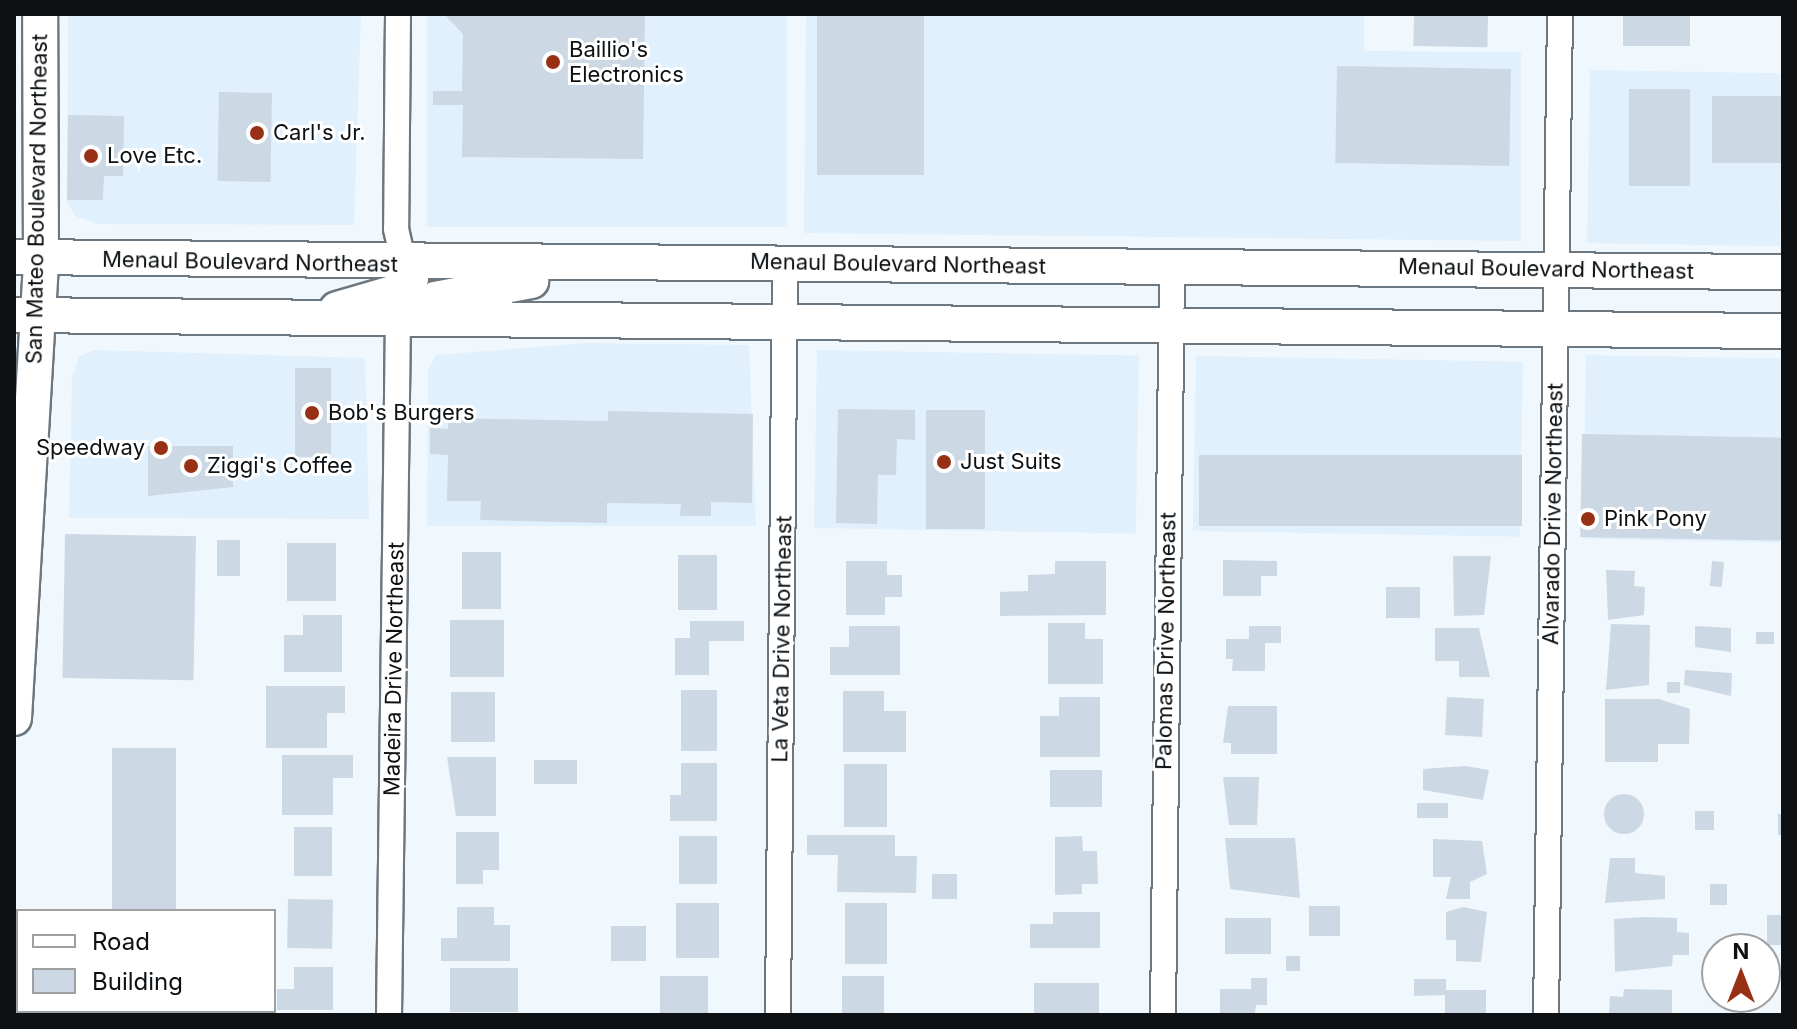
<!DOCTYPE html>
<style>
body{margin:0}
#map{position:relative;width:1797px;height:1029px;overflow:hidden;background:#f0f8fe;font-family:Inter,sans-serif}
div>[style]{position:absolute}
.built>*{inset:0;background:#e1f0fd;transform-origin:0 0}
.building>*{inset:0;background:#ccd8e3;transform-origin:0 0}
.round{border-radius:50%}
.roads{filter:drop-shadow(2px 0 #6c7780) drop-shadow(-2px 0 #6c7780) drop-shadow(0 2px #6c7780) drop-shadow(0 -2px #6c7780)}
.minor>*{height:24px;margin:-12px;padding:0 12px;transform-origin:12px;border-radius:12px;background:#fff}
.secondary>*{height:34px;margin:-17px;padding:0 17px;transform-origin:17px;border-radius:17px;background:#fff}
.dots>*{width:22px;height:22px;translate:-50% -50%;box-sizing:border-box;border:4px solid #fff;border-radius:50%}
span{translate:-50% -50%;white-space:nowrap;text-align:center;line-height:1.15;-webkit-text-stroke:6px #fff;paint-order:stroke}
.poi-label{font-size:22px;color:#0d1114}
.left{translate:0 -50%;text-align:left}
.right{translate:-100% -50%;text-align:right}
.street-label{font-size:22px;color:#0d1114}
.frame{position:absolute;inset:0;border:16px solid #0d1114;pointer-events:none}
.legend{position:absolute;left:16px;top:909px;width:260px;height:104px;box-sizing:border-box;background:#fff;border:2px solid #9ea0a1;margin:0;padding:10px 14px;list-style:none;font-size:24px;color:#0d1114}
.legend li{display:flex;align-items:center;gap:16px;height:40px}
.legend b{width:40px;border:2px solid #9ea0a1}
.north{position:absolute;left:1701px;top:933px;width:80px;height:80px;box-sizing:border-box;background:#fff;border:2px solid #9ea0a1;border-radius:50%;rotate:0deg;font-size:22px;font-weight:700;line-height:32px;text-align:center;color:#0d1114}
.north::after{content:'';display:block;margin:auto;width:28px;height:36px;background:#983015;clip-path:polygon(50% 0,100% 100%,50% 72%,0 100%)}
</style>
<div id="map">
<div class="built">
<div style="clip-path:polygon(68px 14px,361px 14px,354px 225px,98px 224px,75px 216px,67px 203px)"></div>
<div style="left:427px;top:14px;width:360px;height:213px"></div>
<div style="clip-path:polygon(806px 14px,1364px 14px,1364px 51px,1521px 52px,1521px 241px,804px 233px)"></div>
<div style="left:1590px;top:70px;width:193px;height:173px;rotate:1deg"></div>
<div style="clip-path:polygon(588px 343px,749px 345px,756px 526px,427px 526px,428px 370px,436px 355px)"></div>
<div style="clip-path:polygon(94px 350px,365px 358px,369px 519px,69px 518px,72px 378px,79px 357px)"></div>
<div style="left:817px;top:350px;width:322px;height:178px;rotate:1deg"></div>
<div style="left:1586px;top:355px;width:197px;height:184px;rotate:1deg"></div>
<div style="left:1196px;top:356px;width:327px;height:175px;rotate:1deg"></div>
</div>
<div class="building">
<div style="clip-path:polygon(444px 14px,645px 14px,643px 159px,462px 157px,463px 105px,433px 105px,433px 91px,462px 91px,463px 34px)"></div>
<div style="left:817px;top:14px;width:107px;height:161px"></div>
<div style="left:1414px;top:14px;width:74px;height:32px;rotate:1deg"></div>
<div style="left:1623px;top:14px;width:67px;height:32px"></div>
<div style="left:1337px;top:66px;width:174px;height:97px;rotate:1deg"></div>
<div style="left:1629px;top:89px;width:61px;height:97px"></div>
<div style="left:219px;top:92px;width:53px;height:89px;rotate:1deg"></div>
<div style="left:1712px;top:96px;width:71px;height:67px"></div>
<div style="clip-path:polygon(68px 115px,124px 116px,123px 176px,104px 176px,103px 200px,67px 200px)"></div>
<div style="left:295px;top:368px;width:36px;height:89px"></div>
<div style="clip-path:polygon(838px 409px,915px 410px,915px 440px,897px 439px,896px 475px,878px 475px,877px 524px,836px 523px)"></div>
<div style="left:926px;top:410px;width:59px;height:119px"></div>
<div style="clip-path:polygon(608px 411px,753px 414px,752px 503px,711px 502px,711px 516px,680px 516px,681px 504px,607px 503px,607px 523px,480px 520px,481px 501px,447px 501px,448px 455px,430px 454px,430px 428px,448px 429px,448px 418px,608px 421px)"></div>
<div style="left:1582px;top:434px;width:201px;height:103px;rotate:1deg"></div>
<div style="clip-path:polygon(148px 446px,233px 446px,233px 487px,148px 496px)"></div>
<div style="left:1199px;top:455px;width:323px;height:71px"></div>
<div style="left:65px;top:534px;width:131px;height:144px;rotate:1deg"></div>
<div style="left:217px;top:540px;width:23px;height:36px"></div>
<div style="left:287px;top:543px;width:49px;height:58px"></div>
<div style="left:462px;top:552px;width:39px;height:57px"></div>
<div style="left:678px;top:555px;width:39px;height:55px"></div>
<div style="clip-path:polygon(1453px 556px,1491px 556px,1484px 615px,1454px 616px)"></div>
<div style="clip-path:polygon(1223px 560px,1277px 561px,1277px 576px,1261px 576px,1261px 596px,1223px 596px)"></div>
<div style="clip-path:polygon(846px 561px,887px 561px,887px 575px,902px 575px,902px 597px,885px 597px,885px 615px,846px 615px)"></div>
<div style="clip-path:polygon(1055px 561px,1106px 561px,1106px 615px,1000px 616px,1000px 592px,1028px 591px,1028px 575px,1055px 574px)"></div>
<div style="left:1712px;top:561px;width:12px;height:25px;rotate:5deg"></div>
<div style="clip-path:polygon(1606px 570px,1635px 571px,1634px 586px,1645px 587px,1644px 615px,1608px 620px)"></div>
<div style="left:1386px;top:587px;width:34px;height:31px"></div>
<div style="clip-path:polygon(303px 615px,342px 615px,342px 672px,284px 672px,284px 635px,303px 635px)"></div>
<div style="left:450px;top:620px;width:54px;height:57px"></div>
<div style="clip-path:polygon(690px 621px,744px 621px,744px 641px,709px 641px,709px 675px,675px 675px,675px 638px,690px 638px)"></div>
<div style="clip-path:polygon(1048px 623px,1085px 623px,1085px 639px,1103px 639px,1103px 684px,1048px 684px)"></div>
<div style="clip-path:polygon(1611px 624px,1650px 625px,1649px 685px,1606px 690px)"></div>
<div style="clip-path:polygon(849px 626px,900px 626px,900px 675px,830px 675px,830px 647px,849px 647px)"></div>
<div style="clip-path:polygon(1249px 626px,1281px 626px,1281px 643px,1265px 643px,1265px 671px,1232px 671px,1233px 659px,1226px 659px,1226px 639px,1249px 639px)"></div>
<div style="clip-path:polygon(1695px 626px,1731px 628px,1731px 652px,1695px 647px)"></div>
<div style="clip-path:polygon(1435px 628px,1479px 628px,1490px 677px,1459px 677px,1459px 661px,1435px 661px)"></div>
<div style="left:1756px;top:632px;width:18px;height:12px"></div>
<div style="clip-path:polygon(1685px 670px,1732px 673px,1731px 696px,1684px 685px)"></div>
<div style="left:1667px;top:682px;width:13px;height:11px"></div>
<div style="clip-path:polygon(266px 686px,345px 686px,345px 713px,327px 713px,327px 748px,266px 748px)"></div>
<div style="left:681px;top:690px;width:36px;height:61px"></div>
<div style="clip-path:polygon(843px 691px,884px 691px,884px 711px,906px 711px,906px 752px,843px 752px)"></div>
<div style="left:495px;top:692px;width:50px;height:44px;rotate:90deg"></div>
<div style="clip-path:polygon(1059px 697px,1100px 697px,1100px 757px,1040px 757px,1040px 716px,1059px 716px)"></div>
<div style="left:1447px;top:697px;width:37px;height:38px;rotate:3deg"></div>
<div style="clip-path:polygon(1605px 699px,1659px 699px,1690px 709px,1689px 744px,1658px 744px,1658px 762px,1605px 762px)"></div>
<div style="clip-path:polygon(1228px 706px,1277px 706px,1277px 754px,1231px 754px,1231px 743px,1223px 743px)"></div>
<div style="left:112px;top:748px;width:64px;height:163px"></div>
<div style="clip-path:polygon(282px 755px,353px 755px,353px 778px,333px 778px,333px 815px,282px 815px)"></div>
<div style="clip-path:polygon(447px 757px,496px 757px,496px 816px,456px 816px)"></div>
<div style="left:534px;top:760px;width:43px;height:24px"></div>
<div style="clip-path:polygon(681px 763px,717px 763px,717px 821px,670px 821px,670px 795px,681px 795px)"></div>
<div style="left:844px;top:764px;width:43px;height:63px"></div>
<div style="clip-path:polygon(1465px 766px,1489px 770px,1483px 800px,1423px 790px,1423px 769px)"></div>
<div style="left:1050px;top:770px;width:52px;height:37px"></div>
<div style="clip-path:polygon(1223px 777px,1259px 777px,1257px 825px,1229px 825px)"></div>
<div class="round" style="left:1604px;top:794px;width:40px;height:40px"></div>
<div style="left:1417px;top:803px;width:31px;height:15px"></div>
<div style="left:1695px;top:811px;width:19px;height:19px"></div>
<div style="left:1778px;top:814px;width:5px;height:21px"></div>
<div style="left:294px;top:827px;width:38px;height:49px"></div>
<div style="clip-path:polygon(456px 832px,499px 832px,499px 870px,483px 870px,483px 884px,456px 884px)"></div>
<div style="clip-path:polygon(807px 835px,895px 835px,895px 856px,917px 856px,916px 893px,837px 892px,838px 855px,807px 855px)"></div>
<div style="left:679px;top:836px;width:38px;height:48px"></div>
<div style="clip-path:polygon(1082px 836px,1083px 851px,1097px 851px,1098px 884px,1082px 884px,1082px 894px,1055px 895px,1055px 837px)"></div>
<div style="clip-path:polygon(1225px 838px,1295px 838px,1300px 898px,1230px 889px)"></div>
<div style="clip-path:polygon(1433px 839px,1482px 841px,1487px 874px,1470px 882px,1470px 899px,1446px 899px,1451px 877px,1433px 877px)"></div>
<div style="clip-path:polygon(1610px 858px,1635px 858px,1635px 873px,1665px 876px,1665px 899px,1605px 903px)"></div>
<div style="left:932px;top:874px;width:25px;height:25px"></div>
<div style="left:1710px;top:884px;width:17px;height:21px"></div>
<div style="left:288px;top:899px;width:45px;height:49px;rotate:1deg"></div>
<div style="left:676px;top:903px;width:43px;height:55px"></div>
<div style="left:845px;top:903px;width:42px;height:61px"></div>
<div style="left:1309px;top:906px;width:31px;height:30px"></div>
<div style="clip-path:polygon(457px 907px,494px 907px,494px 925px,510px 925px,510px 961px,441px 961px,441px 938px,457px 938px)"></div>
<div style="clip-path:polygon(1463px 907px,1487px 912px,1481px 962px,1456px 961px,1456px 940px,1446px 940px,1446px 912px)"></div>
<div style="clip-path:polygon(1053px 912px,1100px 912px,1100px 948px,1030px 948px,1030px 924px,1053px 924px)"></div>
<div style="left:1767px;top:915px;width:16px;height:30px"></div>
<div style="clip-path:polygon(1644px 917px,1677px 918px,1677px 932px,1689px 933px,1689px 955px,1673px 955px,1672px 966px,1615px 972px,1614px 919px)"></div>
<div style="left:1225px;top:918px;width:46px;height:36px"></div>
<div style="left:611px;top:926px;width:35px;height:35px"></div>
<div style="left:1286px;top:956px;width:14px;height:15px"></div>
<div style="clip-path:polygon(294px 967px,333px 967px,333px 1010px,277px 1010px,277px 989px,294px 989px)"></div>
<div style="left:450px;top:968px;width:68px;height:44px"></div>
<div style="left:660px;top:976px;width:48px;height:39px"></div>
<div style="left:842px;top:976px;width:42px;height:39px"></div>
<div style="clip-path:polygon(1251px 978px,1267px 978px,1267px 1005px,1256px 1005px,1255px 1015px,1220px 1015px,1220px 989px,1251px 989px)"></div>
<div style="clip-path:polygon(1414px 979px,1446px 979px,1446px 990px,1486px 990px,1486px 1013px,1445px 1015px,1445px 995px,1414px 996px)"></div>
<div style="left:1034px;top:983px;width:65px;height:32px"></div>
<div style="clip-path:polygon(1624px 989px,1672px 990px,1672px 1015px,1609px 1015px,1610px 996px,1623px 997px)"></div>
<div style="left:110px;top:1011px;width:65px;height:4px"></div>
</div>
<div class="roads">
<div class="minor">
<div style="left:398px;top:14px;width:215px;rotate:90.5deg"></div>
<div style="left:396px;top:229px;width:36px;rotate:77deg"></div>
<div style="left:389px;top:1015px;width:693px;rotate:-89.26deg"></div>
<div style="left:778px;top:1015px;width:753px;rotate:-89.47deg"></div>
<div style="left:1163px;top:1015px;width:749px;rotate:-89.31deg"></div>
<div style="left:1546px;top:1015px;width:1001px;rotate:-89.2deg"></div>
</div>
<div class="secondary">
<div style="left:14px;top:257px;width:1769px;rotate:0.49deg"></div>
<div style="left:337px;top:309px;width:69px;rotate:-16.1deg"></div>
<div style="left:403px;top:290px;width:14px;rotate:-56deg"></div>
<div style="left:411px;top:278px;width:16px;rotate:-117deg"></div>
<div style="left:14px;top:315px;width:1769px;rotate:0.52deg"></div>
<div style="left:400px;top:321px;width:41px;rotate:-32.2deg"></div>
<div style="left:435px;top:299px;width:98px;rotate:-10.6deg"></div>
<div style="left:14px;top:718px;width:459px;rotate:-86.6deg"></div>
<div style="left:41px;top:260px;width:246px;rotate:-90.2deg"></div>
</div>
</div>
<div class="dots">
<div style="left:553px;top:62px;background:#983015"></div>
<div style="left:257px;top:133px;background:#983015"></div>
<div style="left:91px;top:156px;background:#983015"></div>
<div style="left:312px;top:413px;background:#983015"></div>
<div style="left:161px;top:448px;background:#983015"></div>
<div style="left:944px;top:462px;background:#983015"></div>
<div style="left:191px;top:466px;background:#983015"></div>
<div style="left:1588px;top:519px;background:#983015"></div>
</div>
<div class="poi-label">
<span class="left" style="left:569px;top:62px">Baillio's<br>Electronics</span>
<span class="left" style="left:273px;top:133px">Carl's Jr.</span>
<span class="left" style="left:107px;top:156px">Love Etc.</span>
<span class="left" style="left:328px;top:413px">Bob's Burgers</span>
<span class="right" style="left:145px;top:448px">Speedway</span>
<span class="left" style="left:960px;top:462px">Just Suits</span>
<span class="left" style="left:207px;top:466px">Ziggi's Coffee</span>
<span class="left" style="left:1604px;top:519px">Pink Pony</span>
</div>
<div class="street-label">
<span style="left:37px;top:199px;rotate:-89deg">San Mateo Boulevard Northeast</span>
<span style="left:250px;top:262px;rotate:1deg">Menaul Boulevard Northeast</span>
<span style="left:898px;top:264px;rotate:1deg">Menaul Boulevard Northeast</span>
<span style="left:1546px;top:269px;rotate:1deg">Menaul Boulevard Northeast</span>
<span style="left:1553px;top:514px;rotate:-89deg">Alvarado Drive Northeast</span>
<span style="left:782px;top:639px;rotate:-89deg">La Veta Drive Northeast</span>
<span style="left:1166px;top:641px;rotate:-89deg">Palomas Drive Northeast</span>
<span style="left:394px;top:669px;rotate:-89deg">Madeira Drive Northeast</span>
</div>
<div class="frame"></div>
<ul class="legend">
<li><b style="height:10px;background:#fff"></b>Road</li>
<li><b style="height:22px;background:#ccd8e3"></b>Building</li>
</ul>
<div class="north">N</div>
</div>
